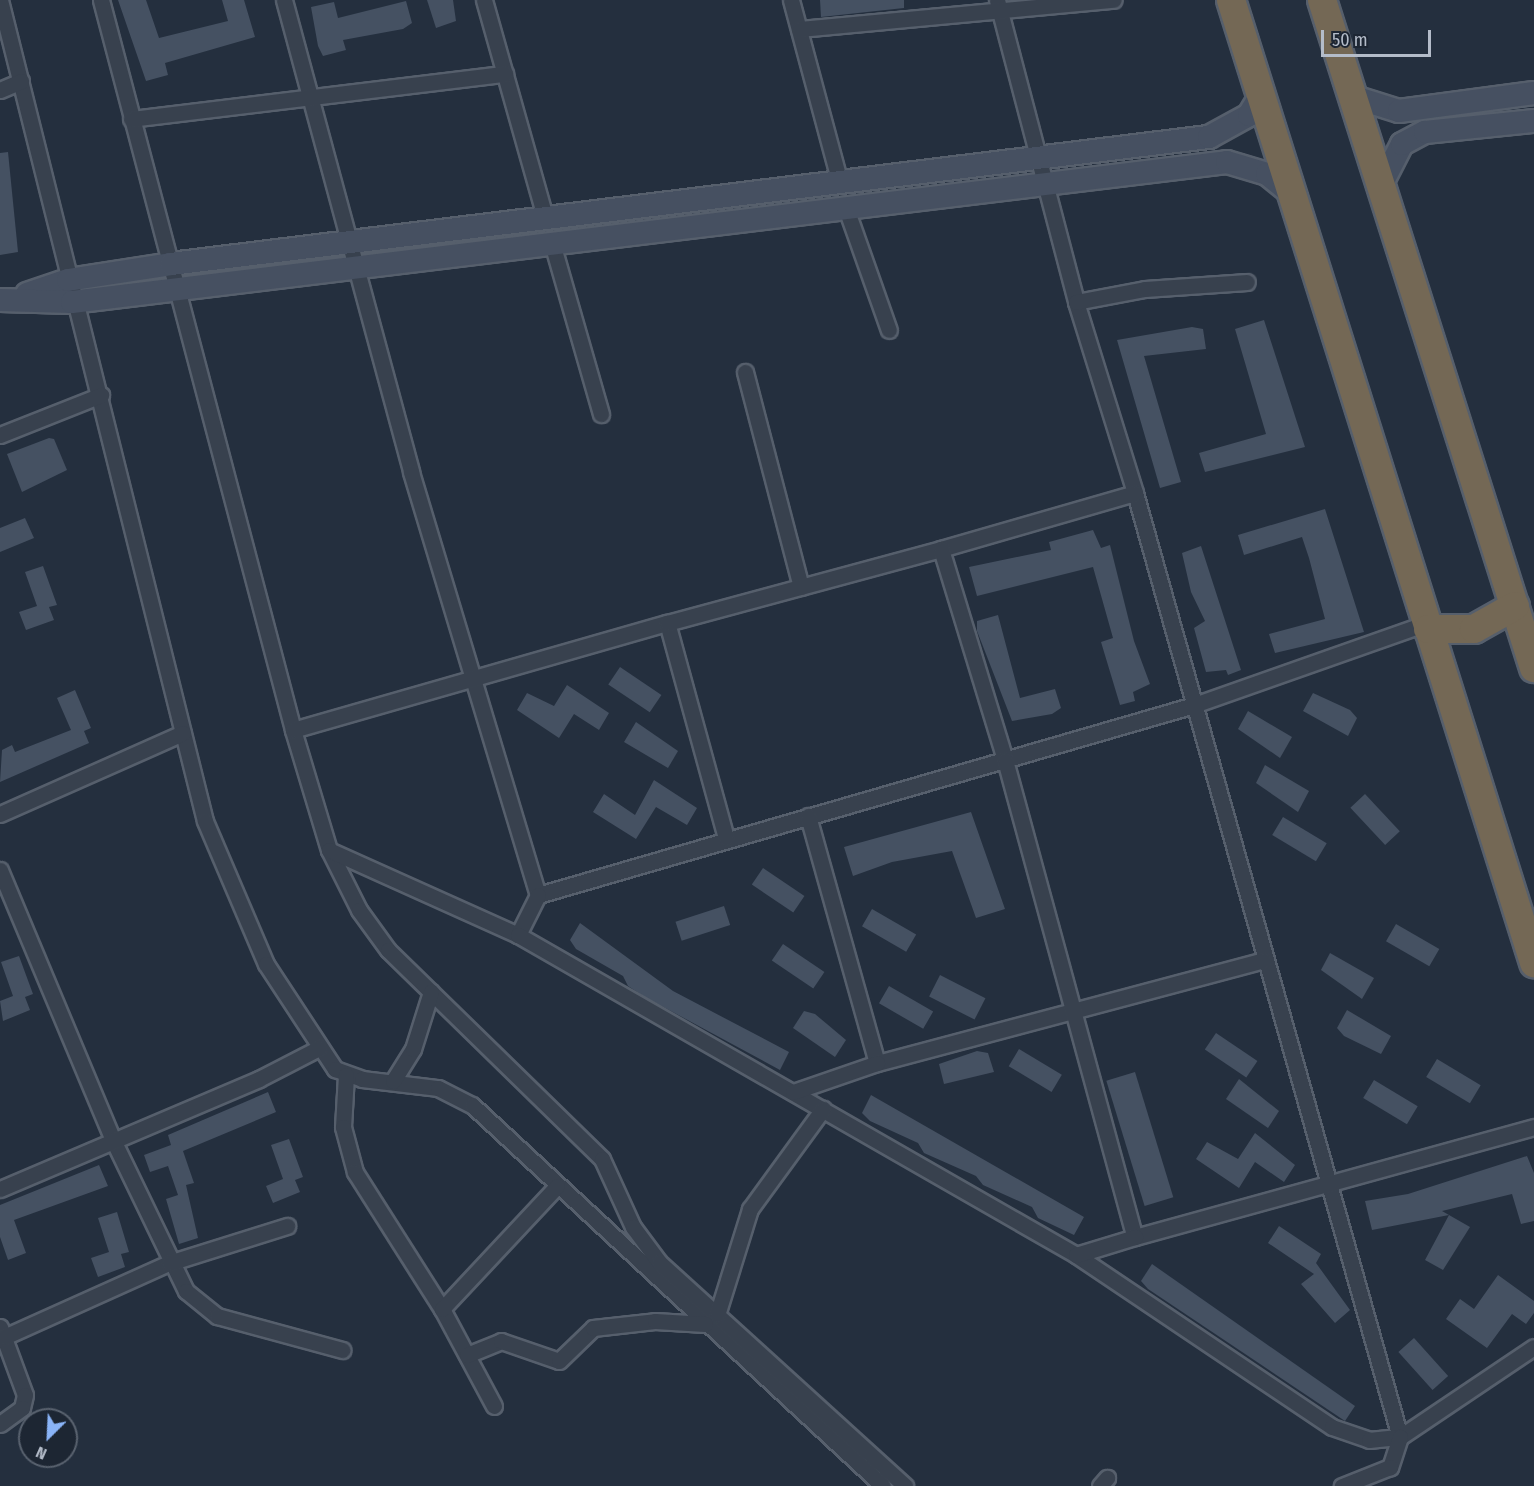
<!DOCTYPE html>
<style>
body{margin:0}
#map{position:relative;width:1534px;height:1486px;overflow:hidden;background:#242f3e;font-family:"Fira Sans Condensed",sans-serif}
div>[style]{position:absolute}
.building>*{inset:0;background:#455162;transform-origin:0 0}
.roads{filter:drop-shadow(2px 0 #565f6c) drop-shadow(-2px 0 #565f6c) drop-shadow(0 2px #565f6c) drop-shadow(0 -2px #565f6c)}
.street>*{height:15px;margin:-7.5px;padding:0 7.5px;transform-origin:7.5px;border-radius:7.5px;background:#38414e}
.secondary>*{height:22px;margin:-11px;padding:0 11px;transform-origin:11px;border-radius:11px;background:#465061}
.highway>*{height:28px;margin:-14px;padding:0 14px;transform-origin:14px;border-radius:14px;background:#746855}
span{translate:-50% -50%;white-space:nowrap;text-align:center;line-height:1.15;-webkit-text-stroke:4.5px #1d2633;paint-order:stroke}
.north{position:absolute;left:18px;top:1408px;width:60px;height:60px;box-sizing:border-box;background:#1d2633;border:2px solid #59626f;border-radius:50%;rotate:204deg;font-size:16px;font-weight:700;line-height:24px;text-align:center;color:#b4bcc9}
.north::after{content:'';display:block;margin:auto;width:21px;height:27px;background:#8ab4f8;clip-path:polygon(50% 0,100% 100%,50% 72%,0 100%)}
.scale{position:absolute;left:1321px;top:30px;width:110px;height:27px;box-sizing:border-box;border:3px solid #b4bcc9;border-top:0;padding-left:8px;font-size:18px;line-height:21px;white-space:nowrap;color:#b4bcc9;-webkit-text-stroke:4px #1d2633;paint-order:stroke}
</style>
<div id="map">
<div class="building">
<div style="clip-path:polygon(118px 0,146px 0,159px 38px,228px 21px,222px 0,244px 0,255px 37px,165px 63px,168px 75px,146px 81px)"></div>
<div style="clip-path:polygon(427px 0,453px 0,456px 21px,436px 28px)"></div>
<div style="clip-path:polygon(820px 0,904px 0,904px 8px,821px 17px)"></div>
<div style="clip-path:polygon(406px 1px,412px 23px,403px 29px,343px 40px,346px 50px,323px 56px,318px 46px,311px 7px,334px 2px,338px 18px)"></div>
<div style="clip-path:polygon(8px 152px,18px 252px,0 255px,0 153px)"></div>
<div style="clip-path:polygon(1264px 320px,1305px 447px,1205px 472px,1199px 453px,1266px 434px,1235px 329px)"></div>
<div style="clip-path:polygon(1192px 327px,1203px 329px,1206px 349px,1144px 356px,1181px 482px,1160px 488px,1117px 340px)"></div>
<div style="clip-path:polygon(49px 438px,54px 439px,67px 470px,22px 492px,7px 454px)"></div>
<div style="clip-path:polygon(1325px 509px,1364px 632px,1275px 653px,1269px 634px,1325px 619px,1309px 558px,1302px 537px,1244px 555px,1238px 535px)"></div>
<div style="clip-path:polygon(25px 518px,34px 538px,0 552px,0 528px)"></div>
<div style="clip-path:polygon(1093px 530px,1101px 548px,1110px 545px,1134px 641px,1150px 684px,1133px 692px,1135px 701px,1120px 705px,1101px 642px,1113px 638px,1093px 567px,977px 596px,969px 567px,1051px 550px,1049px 542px)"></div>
<div style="clip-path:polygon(1201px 546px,1241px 670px,1228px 675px,1226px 670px,1206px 672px,1194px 628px,1205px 621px,1191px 592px,1182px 553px)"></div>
<div style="clip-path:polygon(43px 566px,57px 605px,49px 607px,54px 620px,26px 630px,19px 612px,37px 606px,25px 572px)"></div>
<div style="clip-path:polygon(998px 615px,1020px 698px,1055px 689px,1061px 708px,1052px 714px,1012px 721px,977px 631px,977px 621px)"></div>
<div style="left:620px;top:667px;width:50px;height:21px;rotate:34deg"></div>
<div style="clip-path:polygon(567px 685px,609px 713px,599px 730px,574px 714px,559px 738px,517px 710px,527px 693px,554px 706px)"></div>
<div style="clip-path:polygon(75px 690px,91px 728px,84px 731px,89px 743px,0 782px,2px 750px,12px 745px,15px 752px,71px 730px,57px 698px)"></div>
<div style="clip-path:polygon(1313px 693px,1350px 710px,1357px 718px,1348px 736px,1303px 711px)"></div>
<div style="clip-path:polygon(1248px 711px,1292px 737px,1280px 758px,1238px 729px)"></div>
<div style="clip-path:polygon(636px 722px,678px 751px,668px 768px,624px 742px)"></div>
<div style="clip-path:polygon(1265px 765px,1309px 791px,1298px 812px,1256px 783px)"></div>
<div style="clip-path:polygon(654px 780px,697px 808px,687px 825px,656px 807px,636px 839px,593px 812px,604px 794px,635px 815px)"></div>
<div style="left:1365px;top:794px;width:51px;height:20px;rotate:47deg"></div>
<div style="clip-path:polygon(971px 812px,1005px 909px,976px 918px,952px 851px,892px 862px,853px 876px,844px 847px)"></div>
<div style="left:1283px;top:817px;width:51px;height:21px;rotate:31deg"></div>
<div style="left:763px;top:868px;width:50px;height:20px;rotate:34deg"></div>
<div style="left:724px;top:906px;width:20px;height:51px;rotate:72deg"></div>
<div style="left:872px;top:909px;width:51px;height:20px;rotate:30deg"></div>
<div style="clip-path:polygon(580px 923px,673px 991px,789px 1052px,780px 1070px,645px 997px,628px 986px,623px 976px,576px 949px,570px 940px)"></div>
<div style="left:1396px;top:924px;width:50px;height:20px;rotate:30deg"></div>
<div style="left:783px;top:944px;width:50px;height:20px;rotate:34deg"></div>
<div style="clip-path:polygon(1330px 953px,1374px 978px,1362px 999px,1321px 970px)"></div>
<div style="clip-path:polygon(19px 956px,33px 994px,25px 997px,30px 1010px,3px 1021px,0 1001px,13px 996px,1px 962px)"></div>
<div style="left:940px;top:975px;width:51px;height:24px;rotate:27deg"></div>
<div style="left:889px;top:986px;width:51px;height:20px;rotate:30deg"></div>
<div style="clip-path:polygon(1347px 1010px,1391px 1036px,1381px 1054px,1344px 1036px,1337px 1028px)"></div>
<div style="clip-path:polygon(804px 1011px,815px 1014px,846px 1040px,835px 1057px,793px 1028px)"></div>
<div style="left:1216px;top:1033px;width:50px;height:20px;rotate:34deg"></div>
<div style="left:1019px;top:1049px;width:50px;height:20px;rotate:31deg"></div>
<div style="clip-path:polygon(977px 1051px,988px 1053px,994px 1072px,944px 1084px,939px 1064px)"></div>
<div style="left:1437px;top:1059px;width:51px;height:21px;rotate:31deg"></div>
<div style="left:1135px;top:1072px;width:131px;height:30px;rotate:73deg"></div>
<div style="clip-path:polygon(1239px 1079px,1279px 1111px,1268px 1128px,1226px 1099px)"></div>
<div style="left:1374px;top:1080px;width:51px;height:21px;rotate:31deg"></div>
<div style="clip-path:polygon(268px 1092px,276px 1112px,183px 1151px,194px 1183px,186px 1185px,198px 1238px,179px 1244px,166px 1199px,178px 1195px,168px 1166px,150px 1172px,144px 1155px,171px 1145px,168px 1135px)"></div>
<div style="clip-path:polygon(871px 1095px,1084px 1217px,1074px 1235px,1038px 1218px,1032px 1207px,983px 1185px,976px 1176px,924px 1153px,918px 1143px,870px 1121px,862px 1113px)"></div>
<div style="clip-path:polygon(1255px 1133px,1295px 1165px,1284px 1182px,1255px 1162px,1239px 1188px,1196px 1159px,1207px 1142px,1238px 1159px)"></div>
<div style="clip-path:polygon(289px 1139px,303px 1177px,295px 1180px,300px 1192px,273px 1203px,266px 1186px,283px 1179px,271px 1145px)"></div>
<div style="clip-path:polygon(1527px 1156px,1534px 1173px,1534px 1221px,1521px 1224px,1512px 1194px,1442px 1211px,1449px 1215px,1372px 1230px,1365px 1201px,1408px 1194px)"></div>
<div style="clip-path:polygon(99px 1165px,108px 1186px,14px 1220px,26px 1253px,8px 1260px,0 1237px,0 1205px)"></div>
<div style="clip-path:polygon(117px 1212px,129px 1252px,121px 1254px,125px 1267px,98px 1277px,91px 1258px,109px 1252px,98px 1218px)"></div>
<div style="clip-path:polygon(1449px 1215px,1470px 1227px,1443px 1270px,1425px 1260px)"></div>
<div style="clip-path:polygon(1279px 1226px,1321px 1254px,1316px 1263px,1350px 1310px,1335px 1323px,1301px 1284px,1314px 1274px,1268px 1243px)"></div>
<div style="clip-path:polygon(1152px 1264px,1355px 1406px,1345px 1421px,1148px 1289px,1141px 1281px)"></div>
<div style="clip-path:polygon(1498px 1275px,1534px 1301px,1534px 1313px,1526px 1324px,1512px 1314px,1487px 1348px,1446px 1319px,1460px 1299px,1474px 1309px)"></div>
<div style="left:1414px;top:1338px;width:51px;height:21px;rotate:48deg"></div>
</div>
<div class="roads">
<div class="street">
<div style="left:0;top:0;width:846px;rotate:75.98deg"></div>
<div style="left:205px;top:821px;width:155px;rotate:66.9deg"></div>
<div style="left:266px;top:964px;width:126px;rotate:56.7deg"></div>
<div style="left:335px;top:1069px;width:29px;rotate:20deg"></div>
<div style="left:362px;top:1079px;width:77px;rotate:6.8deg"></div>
<div style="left:438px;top:1088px;width:38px;rotate:27deg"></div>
<div style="left:472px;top:1105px;width:560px;rotate:42.83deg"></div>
<div style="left:101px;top:0;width:755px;rotate:75.26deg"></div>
<div style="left:293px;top:730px;width:125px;rotate:73.3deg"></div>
<div style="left:329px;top:850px;width:67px;rotate:63.4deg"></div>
<div style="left:359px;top:910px;width:49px;rotate:54.1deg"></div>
<div style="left:388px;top:950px;width:299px;rotate:44.3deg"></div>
<div style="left:602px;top:1159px;width:75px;rotate:65.5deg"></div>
<div style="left:633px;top:1227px;width:44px;rotate:53.4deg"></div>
<div style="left:659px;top:1262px;width:333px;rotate:42.3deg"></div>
<div style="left:284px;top:0;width:489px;rotate:74.9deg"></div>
<div style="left:411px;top:472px;width:442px;rotate:73.3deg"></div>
<div style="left:538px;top:895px;width:683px;rotate:-16.15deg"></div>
<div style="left:1194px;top:705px;width:247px;rotate:-19.4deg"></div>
<div style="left:484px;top:0;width:225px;rotate:74.3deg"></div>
<div style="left:791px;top:0;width:185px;rotate:75deg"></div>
<div style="left:997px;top:0;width:312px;rotate:75.3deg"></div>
<div style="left:1076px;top:302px;width:200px;rotate:72.8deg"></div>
<div style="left:1135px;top:493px;width:980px;rotate:74.32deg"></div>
<div style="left:1400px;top:1437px;width:161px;rotate:-33.9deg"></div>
<div style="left:799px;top:29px;width:316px;rotate:-5.3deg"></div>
<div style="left:0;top:90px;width:23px;rotate:-23deg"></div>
<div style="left:131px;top:119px;width:377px;rotate:-6.9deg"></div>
<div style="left:847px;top:211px;width:126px;rotate:70.6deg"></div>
<div style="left:552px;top:243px;width:178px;rotate:74deg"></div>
<div style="left:1076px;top:302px;width:70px;rotate:-10.7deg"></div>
<div style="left:1145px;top:289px;width:102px;rotate:-3.9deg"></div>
<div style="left:745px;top:372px;width:222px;rotate:75.4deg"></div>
<div style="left:0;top:435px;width:109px;rotate:-21.6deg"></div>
<div style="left:941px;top:549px;width:202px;rotate:-16.1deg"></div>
<div style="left:293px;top:730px;width:389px;rotate:-16deg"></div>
<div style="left:0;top:814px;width:200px;rotate:-23.9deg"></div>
<div style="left:808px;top:816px;width:256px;rotate:74.4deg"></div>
<div style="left:877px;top:1063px;width:400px;rotate:-14.9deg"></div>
<div style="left:726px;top:838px;width:223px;rotate:-105.3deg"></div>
<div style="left:667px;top:623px;width:284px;rotate:-15.1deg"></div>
<div style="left:941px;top:549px;width:220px;rotate:73.1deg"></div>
<div style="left:1005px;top:760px;width:494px;rotate:74.8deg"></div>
<div style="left:1135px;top:1237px;width:414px;rotate:-15.4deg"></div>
<div style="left:329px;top:850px;width:207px;rotate:24.2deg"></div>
<div style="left:0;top:870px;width:293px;rotate:67.3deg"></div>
<div style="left:113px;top:1140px;width:168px;rotate:64.2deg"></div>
<div style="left:186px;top:1291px;width:40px;rotate:39deg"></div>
<div style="left:217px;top:1316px;width:130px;rotate:15.2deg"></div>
<div style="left:538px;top:895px;width:45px;rotate:116.6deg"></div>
<div style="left:518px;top:935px;width:643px;rotate:29.83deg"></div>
<div style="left:1076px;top:1255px;width:308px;rotate:33.9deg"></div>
<div style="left:1332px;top:1427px;width:39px;rotate:19deg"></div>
<div style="left:1369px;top:1440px;width:31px;rotate:-6deg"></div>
<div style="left:1400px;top:1437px;width:32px;rotate:108deg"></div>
<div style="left:1390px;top:1467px;width:52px;rotate:158.4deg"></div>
<div style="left:346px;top:1075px;width:52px;rotate:93.3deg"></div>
<div style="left:343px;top:1127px;width:47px;rotate:75.1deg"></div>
<div style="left:355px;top:1172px;width:162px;rotate:57.6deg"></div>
<div style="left:442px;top:1309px;width:110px;rotate:61.8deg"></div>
<div style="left:393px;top:1081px;width:38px;rotate:-58deg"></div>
<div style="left:413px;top:1049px;width:60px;rotate:-72.5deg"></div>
<div style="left:793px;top:1092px;width:89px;rotate:-19deg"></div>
<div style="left:0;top:1189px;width:281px;rotate:-23deg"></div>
<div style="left:259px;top:1079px;width:68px;rotate:-27.3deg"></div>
<div style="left:1076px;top:1255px;width:62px;rotate:-17deg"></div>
<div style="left:442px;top:1309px;width:168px;rotate:-46.9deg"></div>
<div style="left:717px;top:1315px;width:111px;rotate:-72.7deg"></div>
<div style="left:750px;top:1209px;width:124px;rotate:-53.9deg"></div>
<div style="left:0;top:1327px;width:72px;rotate:69.8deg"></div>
<div style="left:25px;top:1395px;width:13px;rotate:103deg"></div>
<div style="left:22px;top:1408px;width:27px;rotate:144deg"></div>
<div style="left:4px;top:1337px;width:181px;rotate:-24.2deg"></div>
<div style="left:169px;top:1263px;width:124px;rotate:-17.4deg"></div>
<div style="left:467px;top:1355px;width:37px;rotate:-22deg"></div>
<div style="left:501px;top:1341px;width:61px;rotate:19deg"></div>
<div style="left:559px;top:1361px;width:47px;rotate:-44.1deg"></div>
<div style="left:593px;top:1328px;width:62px;rotate:-6.4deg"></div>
<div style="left:655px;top:1321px;width:50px;rotate:3.4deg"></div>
<div style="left:1100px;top:1486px;width:11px;rotate:-49deg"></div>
</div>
<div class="secondary">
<div style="left:1351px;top:96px;width:50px;rotate:17.4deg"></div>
<div style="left:1399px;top:111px;width:136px;rotate:-7.6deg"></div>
<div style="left:1380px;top:187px;width:48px;rotate:-62.9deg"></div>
<div style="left:1402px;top:144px;width:26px;rotate:-28deg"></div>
<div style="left:1425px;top:132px;width:110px;rotate:-5.8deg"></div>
<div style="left:27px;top:294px;width:43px;rotate:-18.9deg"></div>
<div style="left:68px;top:280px;width:104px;rotate:-8.8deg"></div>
<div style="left:171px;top:264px;width:1046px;rotate:-6.98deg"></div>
<div style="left:1209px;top:137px;width:46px;rotate:-28.8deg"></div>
<div style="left:1249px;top:115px;width:26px;rotate:-59deg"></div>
<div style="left:0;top:300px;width:72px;rotate:1.6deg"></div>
<div style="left:72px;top:302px;width:1163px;rotate:-6.91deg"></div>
<div style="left:1227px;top:162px;width:42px;rotate:16.7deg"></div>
<div style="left:1267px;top:174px;width:35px;rotate:39deg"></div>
</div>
<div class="highway">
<div style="left:1231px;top:0;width:1010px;rotate:72.53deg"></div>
<div style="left:1322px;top:0;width:701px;rotate:72.39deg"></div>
<div style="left:1428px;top:629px;width:46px"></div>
<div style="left:1474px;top:629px;width:47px;rotate:-29.3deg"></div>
</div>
</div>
<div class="north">N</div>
<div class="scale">50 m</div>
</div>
